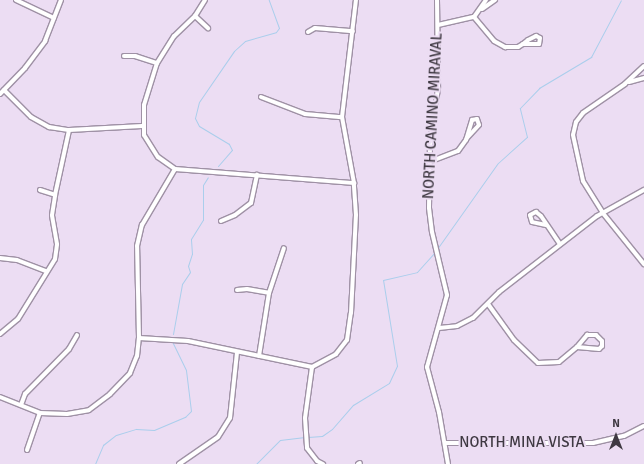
<!DOCTYPE html>
<style>
body{margin:0}
#map{position:relative;width:644px;height:464px;overflow:hidden;background:#ecddf3;font-family:Signika,sans-serif}
div>[style]{position:absolute}
.stream>*{height:1px;margin:-0.5px;padding:0 0.5px;transform-origin:0.5px;border-radius:0.5px;background:#aaceec}
.roads{filter:drop-shadow(1px 0 #9f91a5) drop-shadow(-1px 0 #9f91a5) drop-shadow(0 1px #9f91a5) drop-shadow(0 -1px #9f91a5)}
.minor>*{height:4px;margin:-2px;padding:0 2px;transform-origin:2px;border-radius:2px;background:#fff}
span{translate:-50% -50%;white-space:nowrap;text-align:center;line-height:1.15;-webkit-text-stroke:4px #ecddf3;paint-order:stroke}
.street-label{font-size:15px;color:#3f3942}
.north{position:absolute;left:596px;top:416px;width:40px;height:40px;-webkit-text-stroke:3px #ecddf3;paint-order:stroke;rotate:0deg;font-size:11px;font-weight:700;line-height:16px;text-align:center;color:#3f3942}
.north::after{content:'';display:block;margin:auto;width:14px;height:18px;background:#3f3942;clip-path:polygon(50% 0,100% 100%,50% 72%,0 100%)}
</style>
<div id="map">
<div class="stream">
<div style="left:218px;top:166px;width:21px;rotate:-49deg"></div>
<div style="left:232px;top:150px;width:7px;rotate:-117deg"></div>
<div style="left:229px;top:144px;width:35px;rotate:-149deg"></div>
<div style="left:199px;top:126px;width:9px;rotate:-117deg"></div>
<div style="left:195px;top:118px;width:16px;rotate:-76deg"></div>
<div style="left:199px;top:102px;width:62px;rotate:-55.5deg"></div>
<div style="left:234px;top:51px;width:15px;rotate:-42deg"></div>
<div style="left:245px;top:41px;width:32px;rotate:-16deg"></div>
<div style="left:276px;top:32px;width:5px;rotate:-53deg"></div>
<div style="left:279px;top:28px;width:30px;rotate:-110deg"></div>
<div style="left:437px;top:249px;width:105px;rotate:-54.7deg"></div>
<div style="left:498px;top:163px;width:39px;rotate:-42deg"></div>
<div style="left:527px;top:137px;width:30px;rotate:-104deg"></div>
<div style="left:520px;top:108px;width:28px;rotate:-46deg"></div>
<div style="left:539px;top:88px;width:61px;rotate:-30.8deg"></div>
<div style="left:591px;top:57px;width:64px;rotate:-62.2deg"></div>
<div style="left:173px;top:334px;width:51px;rotate:-79.8deg"></div>
<div style="left:182px;top:284px;width:14px;rotate:-56deg"></div>
<div style="left:190px;top:272px;width:6px;rotate:-108deg"></div>
<div style="left:188px;top:266px;width:13px;rotate:-72deg"></div>
<div style="left:192px;top:254px;width:15px;rotate:-94deg"></div>
<div style="left:191px;top:239px;width:22px;rotate:-58deg"></div>
<div style="left:203px;top:220px;width:35px;rotate:-90deg"></div>
<div style="left:203px;top:185px;width:9px;rotate:-58deg"></div>
<div style="left:308px;top:437px;width:14px;rotate:-4deg"></div>
<div style="left:322px;top:436px;width:12px;rotate:-35deg"></div>
<div style="left:332px;top:429px;width:32px;rotate:-49deg"></div>
<div style="left:353px;top:405px;width:42px;rotate:-31.4deg"></div>
<div style="left:389px;top:383px;width:19px;rotate:-65deg"></div>
<div style="left:397px;top:366px;width:87px;rotate:-99.2deg"></div>
<div style="left:383px;top:280px;width:35px;rotate:-13deg"></div>
<div style="left:417px;top:272px;width:27px;rotate:-48deg"></div>
<div style="left:95px;top:464px;width:21px;rotate:-67deg"></div>
<div style="left:103px;top:445px;width:16px;rotate:-38deg"></div>
<div style="left:116px;top:435px;width:21px;rotate:-17deg"></div>
<div style="left:136px;top:429px;width:18px;rotate:3deg"></div>
<div style="left:154px;top:430px;width:34px;rotate:-23deg"></div>
<div style="left:185px;top:417px;width:8px;rotate:-45deg"></div>
<div style="left:191px;top:411px;width:41px;rotate:-97deg"></div>
<div style="left:186px;top:370px;width:30px;rotate:-116deg"></div>
<div style="left:256px;top:464px;width:34px;rotate:-45deg"></div>
<div style="left:280px;top:440px;width:25px;rotate:-7deg"></div>
</div>
<div class="roads">
<div class="minor">
<div style="left:16px;top:0;width:42px;rotate:25.3deg"></div>
<div style="left:205px;top:0;width:19px;rotate:122deg"></div>
<div style="left:195px;top:16px;width:29px;rotate:136deg"></div>
<div style="left:174px;top:36px;width:32px;rotate:122deg"></div>
<div style="left:157px;top:63px;width:44px;rotate:107.2deg"></div>
<div style="left:144px;top:105px;width:30px;rotate:90deg"></div>
<div style="left:144px;top:135px;width:26px;rotate:58deg"></div>
<div style="left:158px;top:157px;width:21px;rotate:35deg"></div>
<div style="left:175px;top:169px;width:180px;rotate:4.5deg"></div>
<div style="left:437px;top:0;width:88px;rotate:89.3deg"></div>
<div style="left:438px;top:88px;width:57px;rotate:98.1deg"></div>
<div style="left:430px;top:144px;width:64px;rotate:90.9deg"></div>
<div style="left:429px;top:208px;width:24px;rotate:83deg"></div>
<div style="left:432px;top:232px;width:65px;rotate:76.6deg"></div>
<div style="left:447px;top:295px;width:75px;rotate:105.5deg"></div>
<div style="left:427px;top:367px;width:47px;rotate:75.1deg"></div>
<div style="left:439px;top:412px;width:53px;rotate:80.2deg"></div>
<div style="left:482px;top:9px;width:16px;rotate:-35deg"></div>
<div style="left:195px;top:16px;width:18px;rotate:43deg"></div>
<div style="left:474px;top:17px;width:21px;rotate:-55deg"></div>
<div style="left:438px;top:25px;width:37px;rotate:-13deg"></div>
<div style="left:474px;top:17px;width:31px;rotate:50deg"></div>
<div style="left:494px;top:41px;width:13px;rotate:29deg"></div>
<div style="left:505px;top:47px;width:13px"></div>
<div style="left:518px;top:47px;width:6px;rotate:-31deg"></div>
<div style="left:523px;top:44px;width:6px;rotate:-39deg"></div>
<div style="left:528px;top:40px;width:9px;rotate:-27deg"></div>
<div style="left:536px;top:36px;width:4px;rotate:27deg"></div>
<div style="left:540px;top:38px;width:6px;rotate:99deg"></div>
<div style="left:539px;top:44px;width:16px;rotate:180deg"></div>
<div style="left:308px;top:32px;width:8px;rotate:-30deg"></div>
<div style="left:315px;top:28px;width:38px;rotate:5deg"></div>
<div style="left:124px;top:56px;width:11px"></div>
<div style="left:135px;top:56px;width:23px;rotate:18deg"></div>
<div style="left:644px;top:66px;width:26px;rotate:137deg"></div>
<div style="left:625px;top:84px;width:51px;rotate:145.4deg"></div>
<div style="left:583px;top:113px;width:11px;rotate:128deg"></div>
<div style="left:576px;top:122px;width:13px;rotate:103deg"></div>
<div style="left:573px;top:135px;width:47px;rotate:77.7deg"></div>
<div style="left:583px;top:181px;width:36px;rotate:58deg"></div>
<div style="left:602px;top:212px;width:67px;rotate:51.1deg"></div>
<div style="left:629px;top:82px;width:16px;rotate:-15deg"></div>
<div style="left:4px;top:90px;width:38px;rotate:45deg"></div>
<div style="left:31px;top:117px;width:21px;rotate:29deg"></div>
<div style="left:49px;top:127px;width:20px;rotate:9deg"></div>
<div style="left:69px;top:130px;width:73px;rotate:-3.1deg"></div>
<div style="left:0;top:94px;width:36px;rotate:-46deg"></div>
<div style="left:25px;top:68px;width:34px;rotate:-53deg"></div>
<div style="left:45px;top:41px;width:44px;rotate:-68.7deg"></div>
<div style="left:261px;top:97px;width:47px;rotate:21.1deg"></div>
<div style="left:305px;top:114px;width:37px;rotate:5deg"></div>
<div style="left:429px;top:162px;width:31px;rotate:-21deg"></div>
<div style="left:458px;top:151px;width:14px;rotate:-54deg"></div>
<div style="left:466px;top:140px;width:21px;rotate:-73deg"></div>
<div style="left:472px;top:120px;width:5px;rotate:-11deg"></div>
<div style="left:477px;top:119px;width:6px;rotate:72deg"></div>
<div style="left:479px;top:125px;width:18px;rotate:133deg"></div>
<div style="left:40px;top:190px;width:16px;rotate:18deg"></div>
<div style="left:221px;top:221px;width:15px;rotate:-23deg"></div>
<div style="left:235px;top:215px;width:20px;rotate:-37deg"></div>
<div style="left:251px;top:203px;width:29px;rotate:-78deg"></div>
<div style="left:546px;top:225px;width:14px;rotate:-168deg"></div>
<div style="left:532px;top:222px;width:7px;rotate:-106deg"></div>
<div style="left:530px;top:215px;width:7px;rotate:-27deg"></div>
<div style="left:536px;top:212px;width:6px;rotate:39deg"></div>
<div style="left:541px;top:216px;width:34px;rotate:56deg"></div>
<div style="left:0;top:258px;width:17px;rotate:7deg"></div>
<div style="left:17px;top:260px;width:31px;rotate:21deg"></div>
<div style="left:237px;top:290px;width:10px;rotate:-6deg"></div>
<div style="left:247px;top:289px;width:22px;rotate:10deg"></div>
<div style="left:488px;top:304px;width:44px;rotate:54.2deg"></div>
<div style="left:514px;top:340px;width:33px;rotate:44deg"></div>
<div style="left:538px;top:363px;width:21px;rotate:-3deg"></div>
<div style="left:559px;top:362px;width:23px;rotate:-40deg"></div>
<div style="left:577px;top:347px;width:16px;rotate:-50deg"></div>
<div style="left:587px;top:335px;width:9px"></div>
<div style="left:596px;top:335px;width:8px;rotate:45deg"></div>
<div style="left:602px;top:341px;width:5px;rotate:90deg"></div>
<div style="left:602px;top:346px;width:4px;rotate:135deg"></div>
<div style="left:599px;top:349px;width:22px;rotate:-175deg"></div>
<div style="left:439px;top:328px;width:18px;rotate:-6deg"></div>
<div style="left:457px;top:326px;width:18px;rotate:-27deg"></div>
<div style="left:473px;top:318px;width:37px;rotate:-45deg"></div>
<div style="left:499px;top:292px;width:124px;rotate:-37.8deg"></div>
<div style="left:597px;top:216px;width:54px;rotate:-29deg"></div>
<div style="left:0;top:334px;width:23px;rotate:-40deg"></div>
<div style="left:18px;top:319px;width:70px;rotate:-58.3deg"></div>
<div style="left:55px;top:259px;width:15px;rotate:-82deg"></div>
<div style="left:57px;top:244px;width:29px;rotate:-100deg"></div>
<div style="left:52px;top:215px;width:20px;rotate:-81deg"></div>
<div style="left:55px;top:195px;width:66px;rotate:-77.8deg"></div>
<div style="left:139px;top:338px;width:49px;rotate:3.5deg"></div>
<div style="left:188px;top:341px;width:127px;rotate:11.8deg"></div>
<div style="left:259px;top:356px;width:64px;rotate:-81deg"></div>
<div style="left:269px;top:293px;width:47px;rotate:-71.6deg"></div>
<div style="left:312px;top:367px;width:27px;rotate:-28deg"></div>
<div style="left:336px;top:354px;width:18px;rotate:-52deg"></div>
<div style="left:347px;top:340px;width:27px;rotate:-82deg"></div>
<div style="left:351px;top:313px;width:98px;rotate:-87.1deg"></div>
<div style="left:356px;top:215px;width:32px;rotate:-94deg"></div>
<div style="left:354px;top:183px;width:67px;rotate:-100.3deg"></div>
<div style="left:342px;top:117px;width:118px;rotate:-83.2deg"></div>
<div style="left:312px;top:367px;width:51px;rotate:97.8deg"></div>
<div style="left:305px;top:418px;width:30px;rotate:86deg"></div>
<div style="left:307px;top:448px;width:16px;rotate:52deg"></div>
<div style="left:317px;top:461px;width:7px;rotate:27deg"></div>
<div style="left:0;top:397px;width:43px;rotate:21.8deg"></div>
<div style="left:40px;top:413px;width:27px;rotate:2deg"></div>
<div style="left:67px;top:414px;width:22px;rotate:-10deg"></div>
<div style="left:89px;top:410px;width:26px;rotate:-37deg"></div>
<div style="left:110px;top:394px;width:29px;rotate:-46deg"></div>
<div style="left:130px;top:373px;width:18px;rotate:-68deg"></div>
<div style="left:137px;top:356px;width:18px;rotate:-84deg"></div>
<div style="left:139px;top:338px;width:92px;rotate:-91.2deg"></div>
<div style="left:137px;top:246px;width:22px;rotate:-77deg"></div>
<div style="left:142px;top:225px;width:65px;rotate:-59.5deg"></div>
<div style="left:21px;top:405px;width:12px;rotate:-70deg"></div>
<div style="left:25px;top:394px;width:63px;rotate:-45.6deg"></div>
<div style="left:69px;top:349px;width:16px;rotate:-60deg"></div>
<div style="left:445px;top:443px;width:148px"></div>
<div style="left:593px;top:443px;width:32px;rotate:-13deg"></div>
<div style="left:624px;top:436px;width:22px;rotate:-27deg"></div>
<div style="left:27px;top:450px;width:39px;rotate:-71deg"></div>
<div style="left:179px;top:464px;width:47px;rotate:-34.7deg"></div>
<div style="left:218px;top:437px;width:22px;rotate:-58deg"></div>
<div style="left:230px;top:418px;width:66px;rotate:-83.9deg"></div>
<div style="left:358px;top:464px;width:2px;rotate:-27deg"></div>
</div>
</div>
<div class="street-label">
<span style="left:433px;top:116px;rotate:-87deg">NORTH CAMINO MIRAVAL</span>
<span style="left:522px;top:443px">NORTH MINA VISTA</span>
</div>
<div class="north">N</div>
</div>
